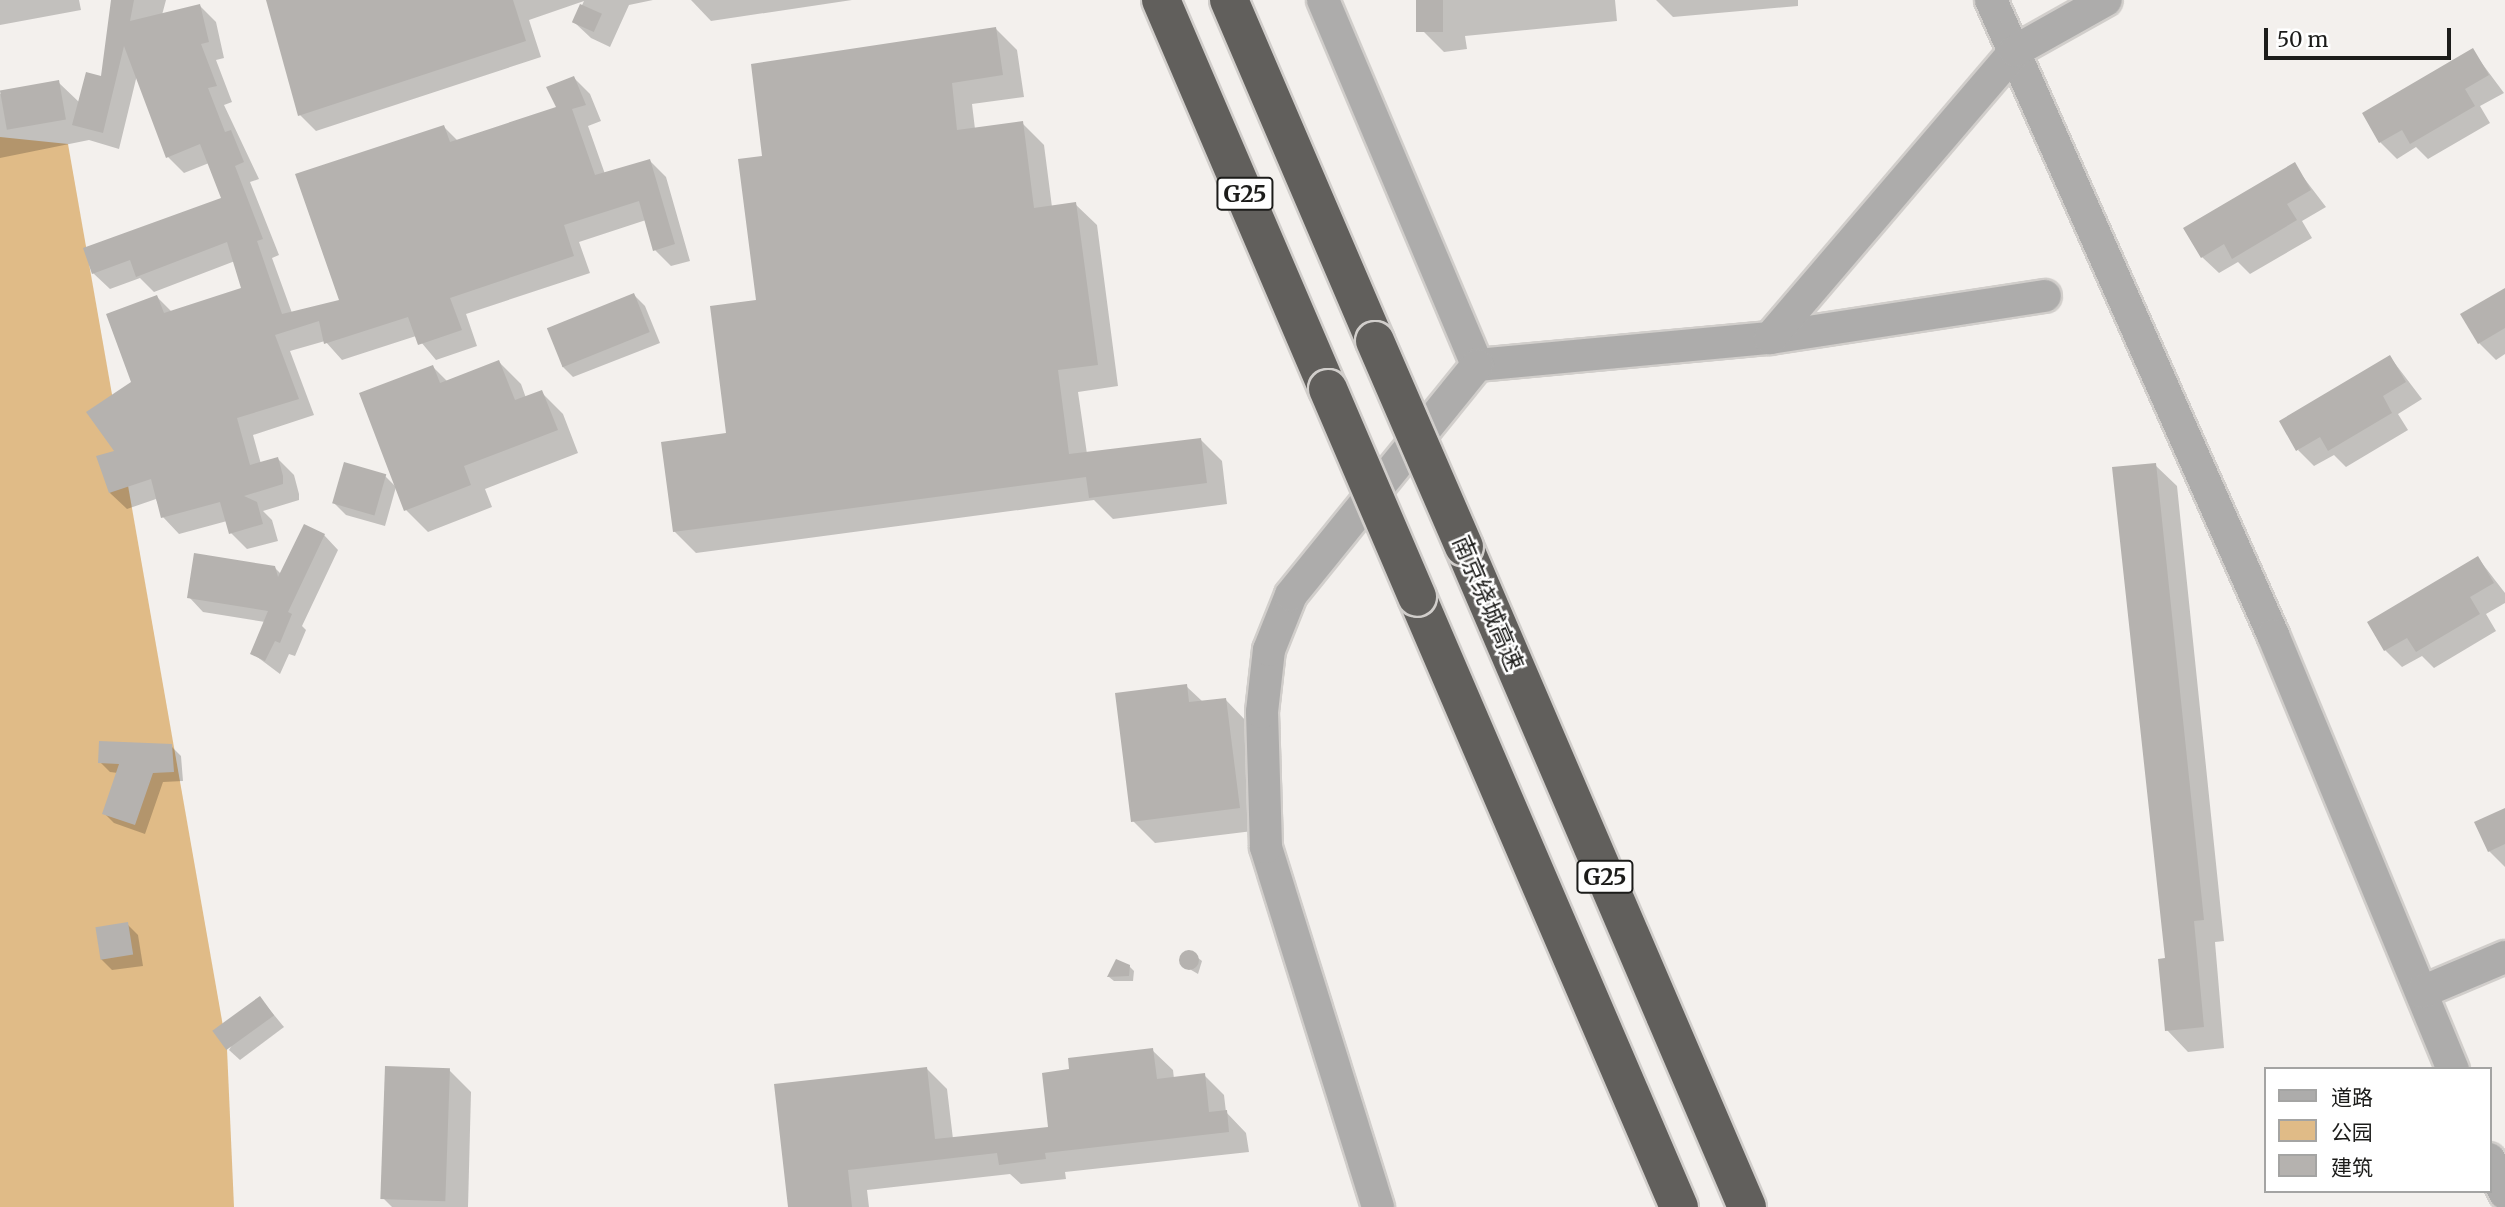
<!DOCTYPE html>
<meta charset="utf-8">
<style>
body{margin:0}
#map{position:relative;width:2505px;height:1207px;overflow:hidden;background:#f3f0ed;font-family:Merriweather,"Noto Sans SC",serif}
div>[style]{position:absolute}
.green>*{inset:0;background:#e0bb87}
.shadow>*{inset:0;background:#0003}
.building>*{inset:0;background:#b5b2af;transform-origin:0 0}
.round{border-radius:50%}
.roads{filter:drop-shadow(2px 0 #d1cecb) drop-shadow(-2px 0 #d1cecb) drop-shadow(0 2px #d1cecb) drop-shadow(0 -2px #d1cecb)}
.minor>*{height:32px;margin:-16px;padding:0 16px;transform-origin:16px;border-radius:16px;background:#adacab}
.highway>*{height:38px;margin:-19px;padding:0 19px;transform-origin:19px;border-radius:19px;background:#615f5c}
.bridges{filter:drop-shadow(2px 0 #d1cecb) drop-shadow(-2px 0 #d1cecb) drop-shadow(0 2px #d1cecb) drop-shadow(0 -2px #d1cecb)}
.highway-bridge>*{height:38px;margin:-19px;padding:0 19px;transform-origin:19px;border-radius:19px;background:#615f5c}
span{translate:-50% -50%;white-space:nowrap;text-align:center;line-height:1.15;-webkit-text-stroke:5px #fff;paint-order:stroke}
.shield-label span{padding:2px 5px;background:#fff;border:2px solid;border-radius:5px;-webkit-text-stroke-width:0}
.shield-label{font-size:23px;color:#1c1c1a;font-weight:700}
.street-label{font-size:24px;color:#1c1c1a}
.legend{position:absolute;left:2264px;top:1067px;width:228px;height:126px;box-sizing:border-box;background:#fff;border:2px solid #a4a4a3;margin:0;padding:9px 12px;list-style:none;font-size:21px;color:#1c1c1a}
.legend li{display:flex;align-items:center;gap:14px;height:35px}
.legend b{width:35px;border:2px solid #a4a4a3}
.scale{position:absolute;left:2264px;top:28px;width:187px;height:32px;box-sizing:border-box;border:4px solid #1c1c1a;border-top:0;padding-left:9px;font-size:21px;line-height:24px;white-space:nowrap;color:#1c1c1a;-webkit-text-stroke:5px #fff;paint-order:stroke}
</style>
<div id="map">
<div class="green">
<div style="clip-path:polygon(0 137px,68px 144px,227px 1049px,234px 1207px,0 1207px)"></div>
</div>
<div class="shadow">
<div style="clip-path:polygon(0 0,79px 0,81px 10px,0 25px)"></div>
<div style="clip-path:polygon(113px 0,166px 0,162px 15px,200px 6px,216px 22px,224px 58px,216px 60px,232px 102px,224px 105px,259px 179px,250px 182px,279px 255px,272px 258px,292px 313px,341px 302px,444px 127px,458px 141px,558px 108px,574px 78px,590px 94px,601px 121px,588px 126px,605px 174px,650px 161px,666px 177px,690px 261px,671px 266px,655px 250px,646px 220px,579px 242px,590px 273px,466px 314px,477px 346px,436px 360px,416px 336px,342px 360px,325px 341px,290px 351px,314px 415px,253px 435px,261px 464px,278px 459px,294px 475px,299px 494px,299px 500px,263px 511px,272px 520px,278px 541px,247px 549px,231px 533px,227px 521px,179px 534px,163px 517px,156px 499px,127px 509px,110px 493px,117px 452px,157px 297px,172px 312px,244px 289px,235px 261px,154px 292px,140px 278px,110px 289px,93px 273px,224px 199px,209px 163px,184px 173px,168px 157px,137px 75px,119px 149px,89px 140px,0 158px,0 94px,58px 82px,80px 103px,102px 78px)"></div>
<div style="clip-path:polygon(268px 0,653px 0,629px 5px,610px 47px,591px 38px,574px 22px,584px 1px,529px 20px,541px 57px,316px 131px,300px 115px)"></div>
<div style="clip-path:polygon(691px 0,852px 0,711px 21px)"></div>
<div style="clip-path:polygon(1418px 0,1615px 0,1617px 21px,1465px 36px,1467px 49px,1444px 52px,1423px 31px)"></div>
<div style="clip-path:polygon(1656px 0,1798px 0,1798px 6px,1673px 17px)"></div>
<div style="clip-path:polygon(996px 29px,1017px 50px,1024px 97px,972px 104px,975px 129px,1022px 123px,1044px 145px,1052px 207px,1075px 204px,1097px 225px,1118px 386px,1078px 392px,1087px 454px,1200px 439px,1222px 461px,1227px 504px,1113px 519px,1094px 500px,696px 553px,674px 531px,728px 434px,758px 302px,764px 157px)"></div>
<div style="clip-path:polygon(2472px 50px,2504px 93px,2480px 106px,2490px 123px,2428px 159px,2416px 147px,2397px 159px,2380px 142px)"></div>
<div style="clip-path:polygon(2294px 165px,2326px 207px,2302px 221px,2312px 238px,2250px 274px,2238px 262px,2219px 273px,2202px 257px)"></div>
<div style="clip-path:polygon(2505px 290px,2505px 354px,2496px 360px,2479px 343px)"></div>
<div style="clip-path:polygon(634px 295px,645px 306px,660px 343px,573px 377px,562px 366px)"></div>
<div style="clip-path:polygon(2390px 357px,2422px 399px,2398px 414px,2408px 430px,2346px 467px,2334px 455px,2314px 466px,2298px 450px)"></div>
<div style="clip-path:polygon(499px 362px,521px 384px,526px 398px,541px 392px,563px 414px,578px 453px,485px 489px,492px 507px,428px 532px,406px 510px,433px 367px,448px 382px)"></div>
<div style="clip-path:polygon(2155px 465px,2177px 486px,2224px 941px,2215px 942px,2224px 1048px,2188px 1052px,2167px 1030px)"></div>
<div style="clip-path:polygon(385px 476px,396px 487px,385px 526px,346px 515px,335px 504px)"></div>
<div style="clip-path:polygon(324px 535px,338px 550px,302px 626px,306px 630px,295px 656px,289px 654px,280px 674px,252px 653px,265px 622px,203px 612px,189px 597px,274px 567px,282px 575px)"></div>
<div style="clip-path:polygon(2478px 558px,2505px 593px,2505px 603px,2486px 614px,2496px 631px,2434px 668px,2422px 656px,2402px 667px,2385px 650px)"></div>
<div style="clip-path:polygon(1186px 686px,1203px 702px,1225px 699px,1247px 722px,1261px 830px,1155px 843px,1133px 821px)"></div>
<div style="clip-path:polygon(171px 746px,181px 756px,183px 781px,163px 782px,145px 834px,114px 823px,104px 813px,118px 773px,110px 772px,100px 762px)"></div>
<div style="clip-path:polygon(2505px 810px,2505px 867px,2489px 851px)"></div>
<div style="clip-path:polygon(127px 924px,138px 935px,143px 966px,112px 970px,101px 959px)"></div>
<div style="clip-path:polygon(1188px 950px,1202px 961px,1198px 974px,1181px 964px)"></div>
<div style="clip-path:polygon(1129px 966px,1134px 971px,1133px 981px,1114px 981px,1109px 977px)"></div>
<div style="clip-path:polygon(260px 998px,284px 1027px,240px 1060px,229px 1050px)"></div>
<div style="clip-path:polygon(1152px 1050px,1173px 1070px,1174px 1079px,1204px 1075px,1224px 1095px,1226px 1112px,1246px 1133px,1249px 1152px,1065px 1172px,1066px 1179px,1021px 1184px,1010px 1174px,867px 1190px,869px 1207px,790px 1207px,926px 1068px,947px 1089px,953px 1139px,1050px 1129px,1071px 1071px)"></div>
<div style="clip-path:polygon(449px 1070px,471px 1092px,468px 1207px,392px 1207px,383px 1198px)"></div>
</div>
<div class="building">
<div style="clip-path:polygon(111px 0,134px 0,130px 21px,200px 4px,209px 42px,201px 44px,217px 86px,208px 88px,225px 132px,231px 130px,244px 162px,235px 166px,263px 239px,257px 241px,282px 314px,339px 300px,295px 174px,444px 125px,450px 142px,556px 107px,546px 87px,574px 76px,586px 105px,572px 109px,595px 175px,650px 159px,675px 244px,653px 251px,639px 201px,564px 225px,574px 256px,450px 298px,462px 330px,418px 345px,408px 317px,324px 344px,319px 321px,275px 335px,299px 399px,237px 418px,250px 465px,278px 457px,283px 476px,283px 484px,244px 496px,257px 502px,263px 524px,229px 534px,220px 502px,161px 518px,151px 479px,109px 493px,96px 456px,114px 451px,86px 412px,131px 382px,106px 314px,157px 295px,164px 313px,241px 288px,227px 242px,136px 277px,130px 260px,92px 274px,83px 248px,221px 198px,200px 144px,166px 158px,124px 46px,103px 133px,72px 125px,86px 72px,101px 76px)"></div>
<div style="clip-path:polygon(266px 0,513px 0,526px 41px,298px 116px)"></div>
<div style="left:1416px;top:0;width:27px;height:32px"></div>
<div style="left:580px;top:4px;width:24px;height:20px;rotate:24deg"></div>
<div style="clip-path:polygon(996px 27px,1003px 75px,952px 83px,957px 130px,1023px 121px,1034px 208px,1076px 202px,1098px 365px,1058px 370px,1069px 454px,1201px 438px,1207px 483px,1089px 498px,1086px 477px,673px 532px,661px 442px,726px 433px,710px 306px,756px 300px,738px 159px,762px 156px,751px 64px)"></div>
<div style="clip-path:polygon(2473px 48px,2489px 75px,2465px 89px,2475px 106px,2410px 144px,2402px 130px,2379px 143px,2362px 113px)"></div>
<div style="left:59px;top:80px;width:40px;height:60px;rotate:80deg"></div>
<div style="clip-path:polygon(2295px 162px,2311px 190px,2287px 204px,2297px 220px,2232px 259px,2224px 244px,2201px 258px,2183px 228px)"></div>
<div style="clip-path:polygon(2505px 288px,2505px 328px,2478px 344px,2460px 314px)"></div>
<div style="left:634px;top:293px;width:42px;height:94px;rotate:68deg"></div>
<div style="clip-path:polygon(2390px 355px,2406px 382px,2383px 396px,2392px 413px,2328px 451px,2320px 437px,2296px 451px,2279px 421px)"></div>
<div style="clip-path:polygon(499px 360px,515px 400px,542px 390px,558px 430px,464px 466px,471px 485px,404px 511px,359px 393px,433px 365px,440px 383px)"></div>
<div style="left:344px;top:462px;width:44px;height:43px;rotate:16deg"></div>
<div style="clip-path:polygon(2156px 463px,2204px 920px,2194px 921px,2204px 1027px,2165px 1031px,2158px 959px,2165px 958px,2112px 467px)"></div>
<div style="clip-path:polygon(304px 524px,325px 534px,288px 612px,292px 614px,280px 643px,275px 641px,265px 661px,250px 654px,268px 611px,187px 598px,194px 553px,275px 566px,278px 577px)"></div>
<div style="clip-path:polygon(2478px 556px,2494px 583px,2470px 597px,2480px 614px,2416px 652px,2407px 638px,2384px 651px,2367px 622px)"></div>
<div style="clip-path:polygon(1187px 684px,1189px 702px,1226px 698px,1240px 808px,1131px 822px,1115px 693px)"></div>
<div style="clip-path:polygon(99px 741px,172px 744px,174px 772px,153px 773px,135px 825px,102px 814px,119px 764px,98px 763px)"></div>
<div style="clip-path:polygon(2505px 808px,2505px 844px,2488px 852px,2474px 822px)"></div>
<div style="left:128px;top:922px;width:33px;height:33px;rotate:81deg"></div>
<div class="round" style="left:1179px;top:950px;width:20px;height:20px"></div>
<div style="clip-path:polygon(1116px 959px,1130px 965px,1129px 976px,1107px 977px)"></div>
<div style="left:260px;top:996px;width:24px;height:59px;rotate:54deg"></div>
<div style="clip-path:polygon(1153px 1048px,1157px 1079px,1205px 1073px,1209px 1112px,1227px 1110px,1229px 1132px,1045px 1153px,1046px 1159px,999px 1165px,997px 1153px,848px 1170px,852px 1207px,788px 1207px,774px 1084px,927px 1067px,935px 1139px,1048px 1127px,1042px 1073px,1069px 1069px,1068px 1058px)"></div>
<div style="left:385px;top:1066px;width:65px;height:133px;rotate:2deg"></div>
</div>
<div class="roads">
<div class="minor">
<div style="left:1323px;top:0;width:396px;rotate:67.1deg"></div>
<div style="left:1477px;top:365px;width:294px;rotate:-5.3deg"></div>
<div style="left:1770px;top:338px;width:278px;rotate:-8.7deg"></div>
<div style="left:1991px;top:0;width:695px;rotate:66.05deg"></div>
<div style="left:2273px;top:635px;width:470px;rotate:67.5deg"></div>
<div style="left:1770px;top:338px;width:377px;rotate:-49.5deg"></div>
<div style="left:2015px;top:51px;width:104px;rotate:-29.3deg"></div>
<div style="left:2422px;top:992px;width:90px;rotate:-22.9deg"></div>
<div style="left:2489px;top:1159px;width:38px;rotate:65deg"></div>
<div style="left:1378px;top:1207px;width:377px;rotate:-107.3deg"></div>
<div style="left:1266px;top:847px;width:135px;rotate:-91.7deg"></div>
<div style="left:1262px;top:712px;width:62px;rotate:-83.6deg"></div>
<div style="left:1269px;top:650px;width:59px;rotate:-68.2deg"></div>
<div style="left:1291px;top:595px;width:296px;rotate:-51deg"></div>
</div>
<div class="highway">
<div style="left:1161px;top:0;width:423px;rotate:66.8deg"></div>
<div style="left:1229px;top:0;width:371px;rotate:66.8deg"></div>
<div style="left:1464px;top:547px;width:718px;rotate:66.79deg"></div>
<div style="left:1417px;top:597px;width:664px;rotate:66.76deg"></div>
</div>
</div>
<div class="bridges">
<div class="highway-bridge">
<div style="left:1375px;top:341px;width:224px;rotate:66.6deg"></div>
<div style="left:1328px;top:389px;width:226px;rotate:66.8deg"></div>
</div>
</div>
<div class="shield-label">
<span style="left:1245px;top:194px">G25</span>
<span style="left:1605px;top:877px">G25</span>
</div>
<div class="street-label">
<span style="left:1488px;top:603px;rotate:67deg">南京绕城高速</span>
</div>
<ul class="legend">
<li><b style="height:9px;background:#adacab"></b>道路</li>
<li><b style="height:19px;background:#e0bb87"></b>公园</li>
<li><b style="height:19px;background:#b5b2af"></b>建筑</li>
</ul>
<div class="scale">50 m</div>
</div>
